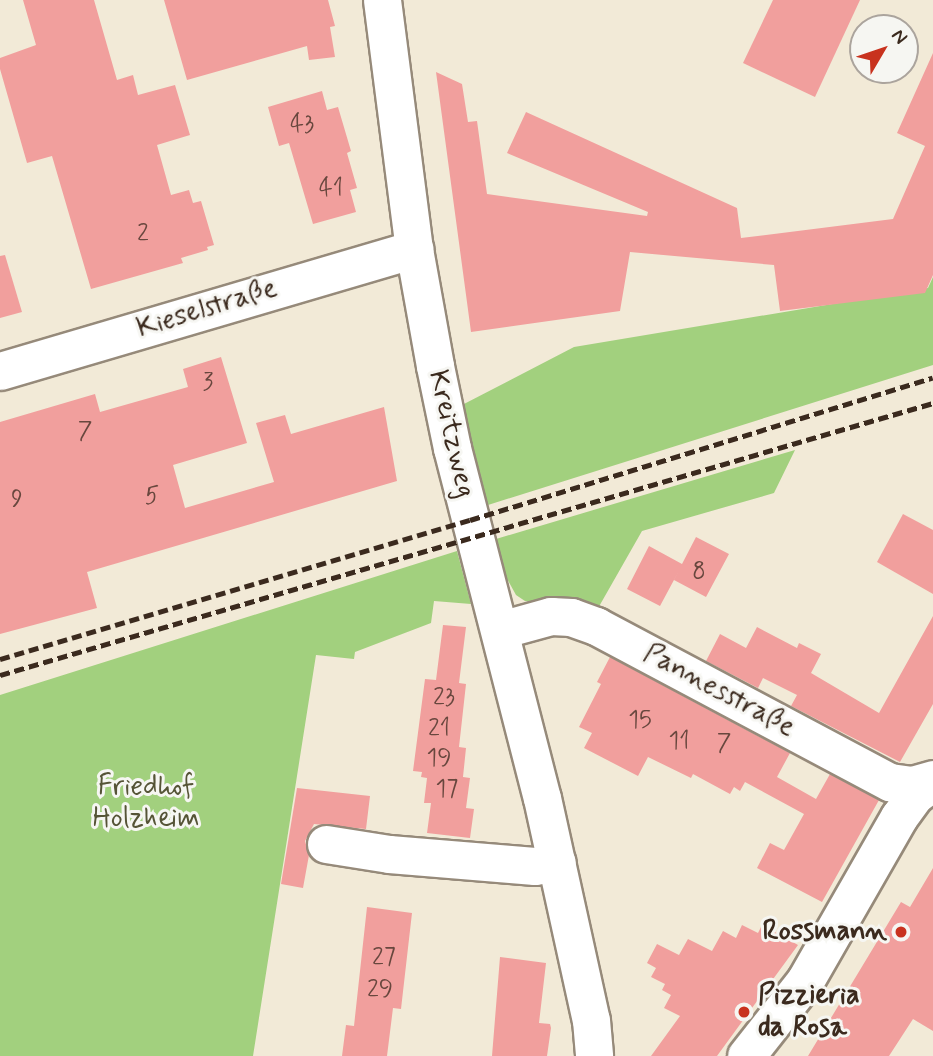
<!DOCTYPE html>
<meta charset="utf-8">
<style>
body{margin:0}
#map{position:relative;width:933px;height:1056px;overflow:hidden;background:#f2ead7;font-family:Mynerve,sans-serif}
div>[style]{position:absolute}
.green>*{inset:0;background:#a2d07e}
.building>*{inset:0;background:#f19f9d}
.roads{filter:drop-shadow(2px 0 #968a7a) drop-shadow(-2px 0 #968a7a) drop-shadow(0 2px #968a7a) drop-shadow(0 -2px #968a7a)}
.minor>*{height:37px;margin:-18.5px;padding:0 18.5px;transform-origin:18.5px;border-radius:18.5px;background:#fff}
.rail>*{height:5px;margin-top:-2.5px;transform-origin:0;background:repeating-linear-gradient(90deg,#3b2a1e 0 10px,transparent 0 15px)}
.dots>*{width:19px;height:19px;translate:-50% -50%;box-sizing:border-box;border:4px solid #f6f6f2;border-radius:50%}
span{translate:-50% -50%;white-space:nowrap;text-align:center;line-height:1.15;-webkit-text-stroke:6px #f6f6f2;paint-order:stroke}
.number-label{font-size:24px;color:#68473e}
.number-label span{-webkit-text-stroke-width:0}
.street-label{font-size:28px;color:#3b2a1e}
.park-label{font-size:28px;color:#555436}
.poi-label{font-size:28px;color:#3b2a1e;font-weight:700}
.right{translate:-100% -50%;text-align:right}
.left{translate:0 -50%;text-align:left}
.north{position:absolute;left:849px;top:14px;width:70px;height:70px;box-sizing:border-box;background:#f6f6f2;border:2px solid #aba49d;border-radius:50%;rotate:51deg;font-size:19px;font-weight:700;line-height:28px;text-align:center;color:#3b2a1e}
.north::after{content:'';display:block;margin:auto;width:24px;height:32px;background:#c8321e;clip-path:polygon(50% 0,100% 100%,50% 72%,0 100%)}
</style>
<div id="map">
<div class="green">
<div style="clip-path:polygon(933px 277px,933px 365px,488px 505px,462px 405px,574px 347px,928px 288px)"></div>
<div style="clip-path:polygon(795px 450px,774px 493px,642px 531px,597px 610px,525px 601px,516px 595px,506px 577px,496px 539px)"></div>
<div style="clip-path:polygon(457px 551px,471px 604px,434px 601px,431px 623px,355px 652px,354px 659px,316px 655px,253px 1056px,0 1056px,0 695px)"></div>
</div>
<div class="building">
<div style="clip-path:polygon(23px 0,94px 0,117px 80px,133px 75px,138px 95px,175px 85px,190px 135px,157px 145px,171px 195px,189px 190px,193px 203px,201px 201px,214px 245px,207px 247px,208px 250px,181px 258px,183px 263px,91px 289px,52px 156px,27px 163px,0 69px,0 58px,36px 45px)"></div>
<div style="clip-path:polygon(164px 0,328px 0,335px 26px,330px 27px,335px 57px,309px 60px,307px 46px,187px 80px)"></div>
<div style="clip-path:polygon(773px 0,860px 0,815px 97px,743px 63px)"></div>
<div style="clip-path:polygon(933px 53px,933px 275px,925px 293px,780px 311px,774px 265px,630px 252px,620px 311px,471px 332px,436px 72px,462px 84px,468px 122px,477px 121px,487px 194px,647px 216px,648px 212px,507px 153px,526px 112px,737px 208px,741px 238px,893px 219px,925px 146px,897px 133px)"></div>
<div style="clip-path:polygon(322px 91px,327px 110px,338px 107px,351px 151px,347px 153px,357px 188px,350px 190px,356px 212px,313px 224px,289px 143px,279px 146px,268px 107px)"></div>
<div style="clip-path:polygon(5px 255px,22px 312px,0 318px,0 256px)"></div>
<div style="clip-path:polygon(221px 357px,247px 443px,173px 465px,185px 508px,274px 482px,256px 423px,285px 415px,291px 434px,384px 407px,397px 481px,87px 572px,97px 608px,0 634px,0 422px,95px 394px,100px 412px,188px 387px,183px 369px)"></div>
<div style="clip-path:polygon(903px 514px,933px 530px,933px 594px,877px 562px)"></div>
<div style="clip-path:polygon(696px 537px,729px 554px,706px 597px,674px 580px,682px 565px,660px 606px,627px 589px,649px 546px,682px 564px)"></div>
<div style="clip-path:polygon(933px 616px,933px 704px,900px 762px,791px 706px,797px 695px,763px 678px,758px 688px,706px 661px,720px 634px,746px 648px,757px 627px,797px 648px,799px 643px,821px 654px,811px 673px,879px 713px)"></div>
<div style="clip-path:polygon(443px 625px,466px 627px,459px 683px,466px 684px,459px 747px,466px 748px,463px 777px,470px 778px,466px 808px,474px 809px,470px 838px,427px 833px,431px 803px,424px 803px,427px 778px,421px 777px,422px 772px,413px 771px,425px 679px,436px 680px)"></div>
<div style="clip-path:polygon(610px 657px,790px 753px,777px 777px,816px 799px,830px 774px,879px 800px,822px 902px,757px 868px,770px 843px,784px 850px,804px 814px,745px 782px,740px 791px,734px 787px,730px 794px,693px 774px,691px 778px,648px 757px,638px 776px,584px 748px,592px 733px,579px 727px,601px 684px,597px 682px)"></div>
<div style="clip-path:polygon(297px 788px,370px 796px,366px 829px,314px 824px,305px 841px,309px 855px,303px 888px,281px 884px)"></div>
<div style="clip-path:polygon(933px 868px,933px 1031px,913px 1019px,889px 1056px,808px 1056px,901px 902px,910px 907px)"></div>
<div style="clip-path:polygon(367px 907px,412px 913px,401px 1009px,393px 1008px,387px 1056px,342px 1056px,346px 1025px,354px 1026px)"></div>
<div style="clip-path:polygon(742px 925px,758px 933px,762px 925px,798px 945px,717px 1056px,651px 1056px,680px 1016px,664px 1008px,671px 995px,662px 990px,665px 984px,651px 977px,656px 968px,647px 963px,657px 944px,679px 955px,688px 939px,712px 951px,723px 931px,736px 938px)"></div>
<div style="clip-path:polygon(500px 957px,546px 963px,539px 1023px,550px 1024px,551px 1028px,547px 1056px,492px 1056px)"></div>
</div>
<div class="roads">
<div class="minor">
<div style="left:382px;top:0;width:251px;rotate:82.7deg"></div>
<div style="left:414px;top:249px;width:119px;rotate:79.8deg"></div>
<div style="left:435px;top:366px;width:84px;rotate:78.3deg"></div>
<div style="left:452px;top:448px;width:361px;rotate:75.6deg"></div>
<div style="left:542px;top:798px;width:227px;rotate:77.6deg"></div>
<div style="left:591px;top:1020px;width:36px;rotate:85deg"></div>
<div style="left:0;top:371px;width:432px;rotate:-16.4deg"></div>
<div style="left:500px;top:630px;width:53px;rotate:-15.4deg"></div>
<div style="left:551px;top:616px;width:20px;rotate:3deg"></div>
<div style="left:571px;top:617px;width:27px;rotate:20deg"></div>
<div style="left:596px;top:626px;width:333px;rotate:28deg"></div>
<div style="left:890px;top:782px;width:22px;rotate:8deg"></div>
<div style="left:912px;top:785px;width:22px;rotate:-16deg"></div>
<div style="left:326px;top:844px;width:64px;rotate:9deg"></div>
<div style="left:389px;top:854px;width:146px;rotate:4.7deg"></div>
<div style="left:535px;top:866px;width:22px;rotate:-10deg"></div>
<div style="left:746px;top:1056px;width:95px;rotate:-51.8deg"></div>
<div style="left:805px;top:981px;width:189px;rotate:-60.2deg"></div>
<div style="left:899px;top:817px;width:27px;rotate:-54deg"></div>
<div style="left:915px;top:795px;width:22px;rotate:-36deg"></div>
</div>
</div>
<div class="rail">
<div style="left:0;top:659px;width:490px;rotate:-16.5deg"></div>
<div style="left:470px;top:520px;width:484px;rotate:-17.1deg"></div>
<div style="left:0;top:675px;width:972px;rotate:-16.25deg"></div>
</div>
<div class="dots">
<div style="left:901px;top:932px;background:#c8321e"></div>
<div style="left:744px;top:1012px;background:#c8321e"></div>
</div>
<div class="number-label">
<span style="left:302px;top:125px">43</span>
<span style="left:331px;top:189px">41</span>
<span style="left:143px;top:234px">2</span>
<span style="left:208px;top:383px">3</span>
<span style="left:85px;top:432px">7</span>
<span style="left:152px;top:497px">5</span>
<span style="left:17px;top:500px">9</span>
<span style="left:699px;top:572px">8</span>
<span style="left:444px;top:698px">23</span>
<span style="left:640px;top:721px">15</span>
<span style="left:439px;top:729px">21</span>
<span style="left:679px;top:742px">11</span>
<span style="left:724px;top:744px">7</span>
<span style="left:439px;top:759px">19</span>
<span style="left:447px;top:790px">17</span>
<span style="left:384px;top:958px">27</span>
<span style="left:380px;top:990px">29</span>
</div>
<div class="street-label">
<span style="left:207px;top:309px;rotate:-17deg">Kieselstraße</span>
<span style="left:451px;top:434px;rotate:77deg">Kreitzweg</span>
<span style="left:719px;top:691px;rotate:28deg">Pannesstraße</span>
</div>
<div class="park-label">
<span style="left:146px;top:803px">Friedhof<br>Holzheim</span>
</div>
<div class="poi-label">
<span class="right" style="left:887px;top:932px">Rossmann</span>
<span class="left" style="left:758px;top:1012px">Pizzieria<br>da Rosa</span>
</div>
<div class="north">N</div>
</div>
